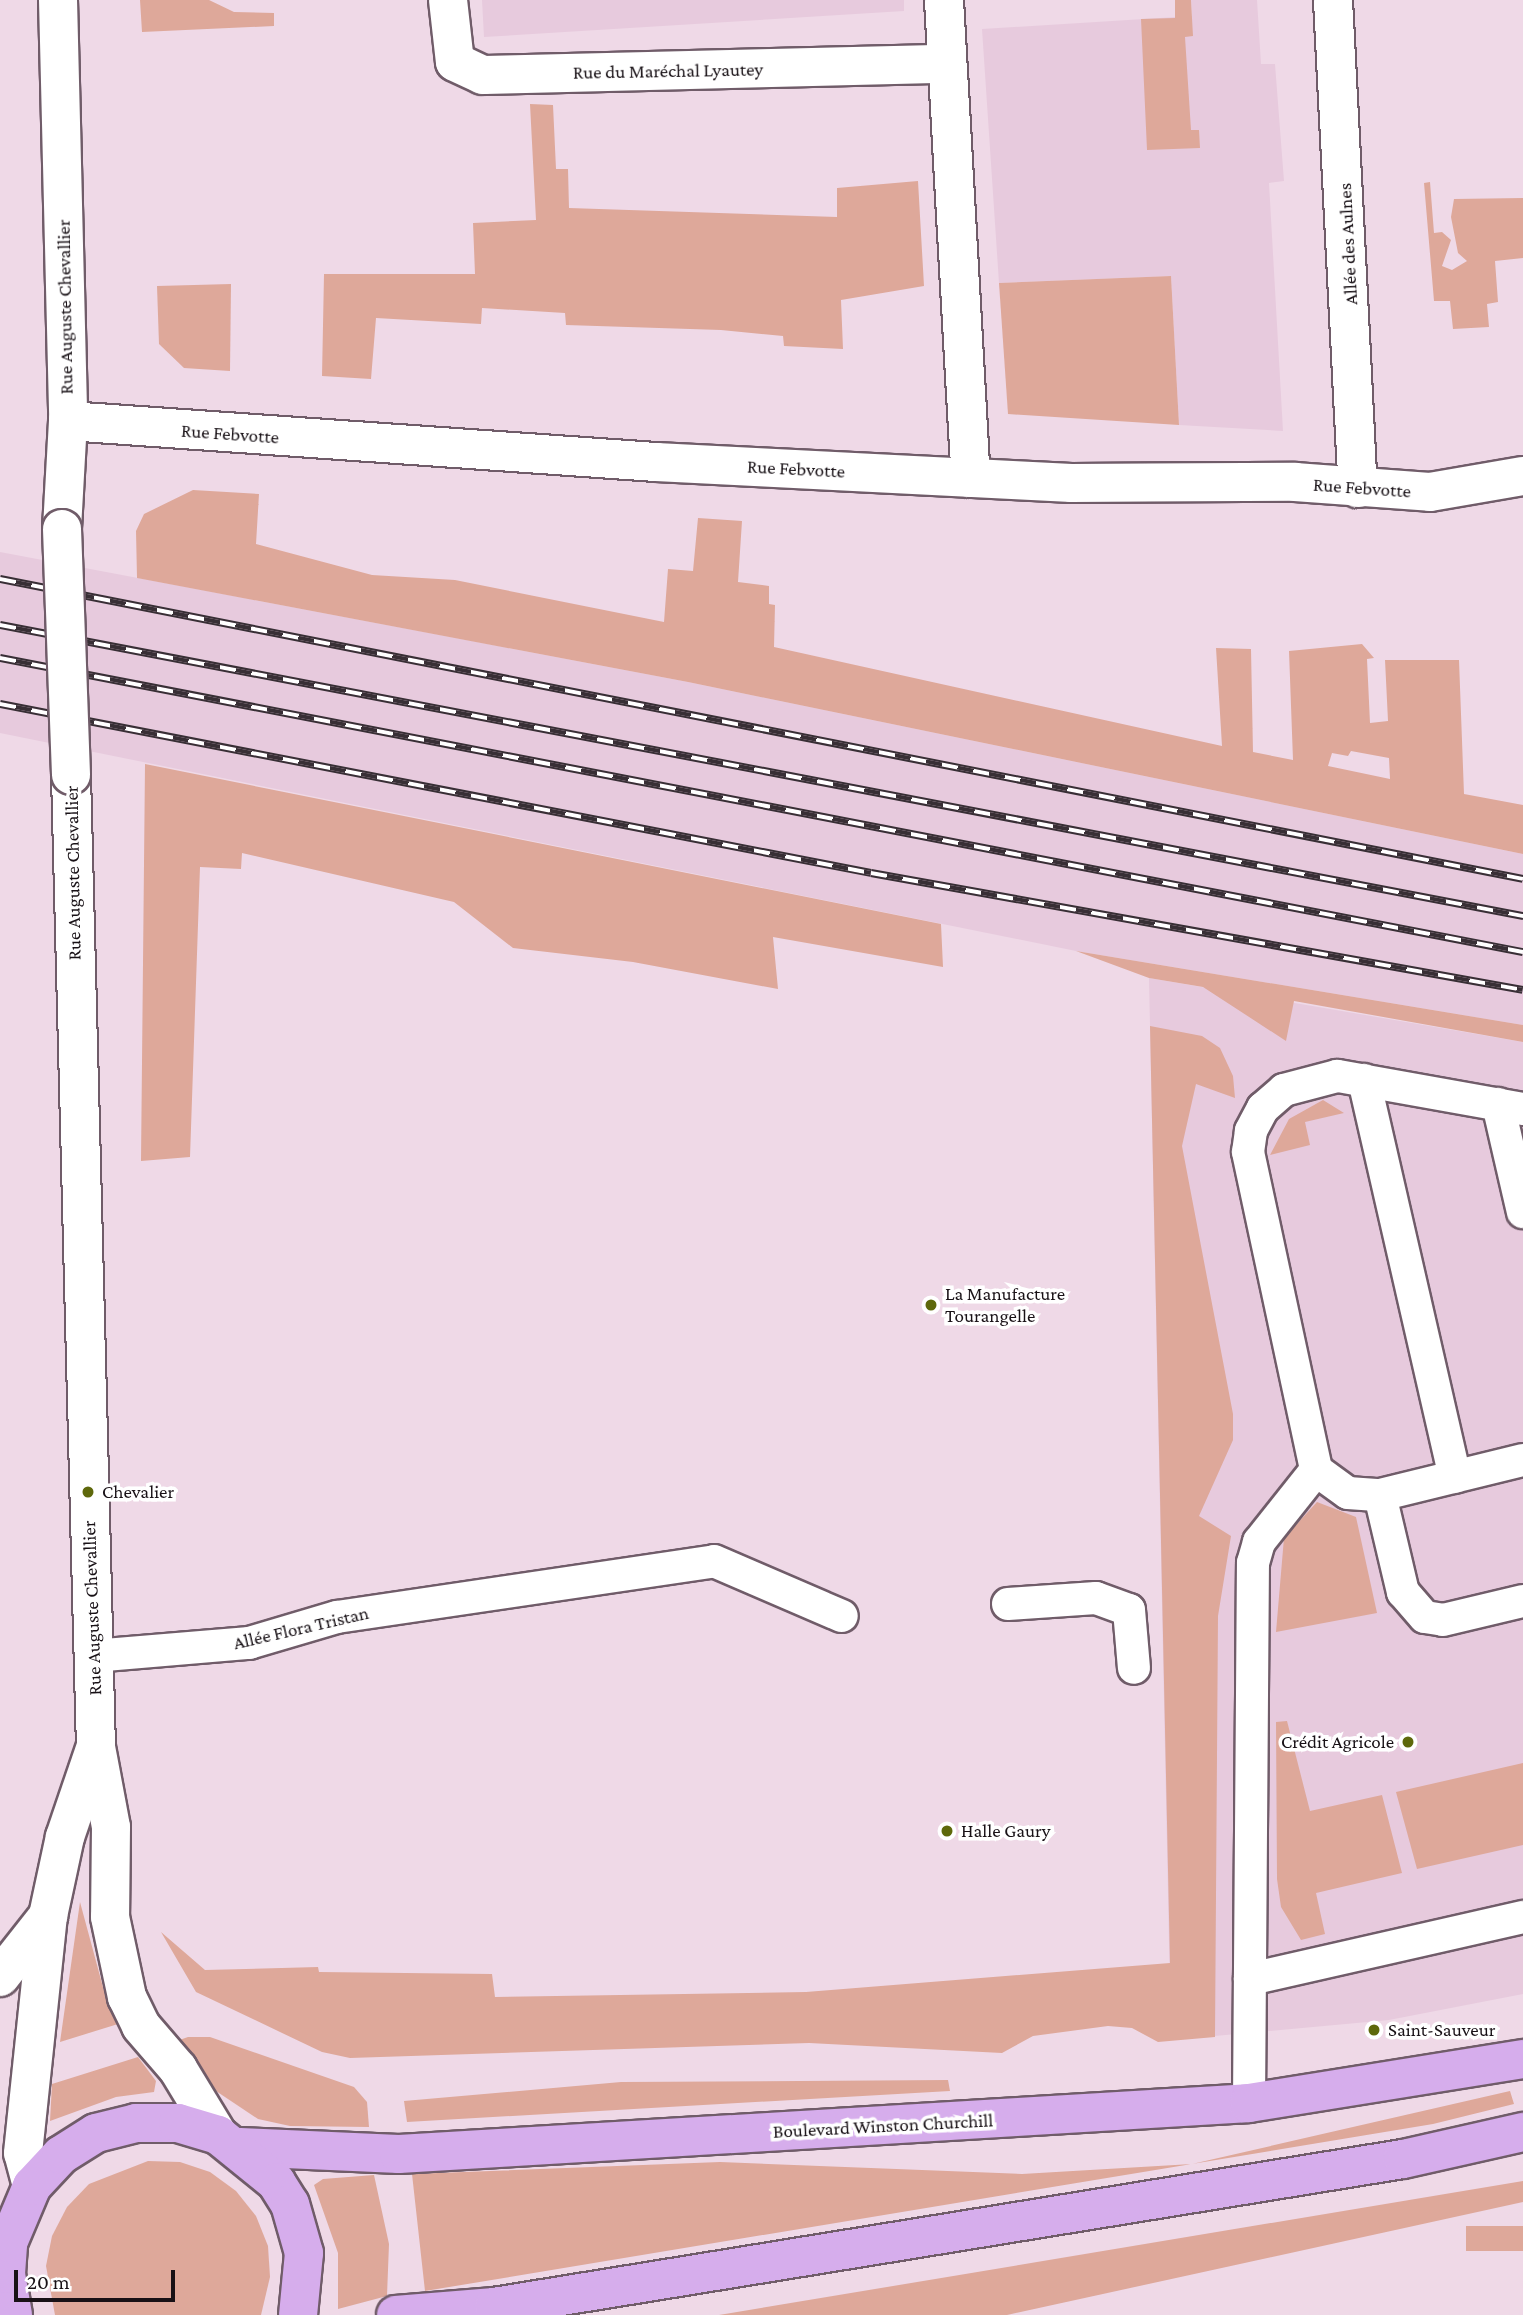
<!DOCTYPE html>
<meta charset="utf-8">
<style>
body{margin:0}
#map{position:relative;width:1523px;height:2315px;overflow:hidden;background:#efd9e7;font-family:"Crimson Pro",serif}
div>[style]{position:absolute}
.built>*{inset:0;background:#e7cadd}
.green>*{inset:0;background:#dea89a;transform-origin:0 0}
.roads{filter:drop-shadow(2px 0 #705c69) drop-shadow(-2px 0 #705c69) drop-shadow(0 2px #705c69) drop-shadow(0 -2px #705c69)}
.lane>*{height:32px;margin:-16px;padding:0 16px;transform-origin:16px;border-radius:16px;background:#fff}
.street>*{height:38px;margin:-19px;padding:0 19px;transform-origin:19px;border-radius:19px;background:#fff}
.secondary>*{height:38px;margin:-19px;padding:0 19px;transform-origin:19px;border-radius:19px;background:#fff}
.primary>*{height:38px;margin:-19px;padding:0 19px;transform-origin:19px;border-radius:19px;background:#d6adec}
.rail>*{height:8px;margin-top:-4px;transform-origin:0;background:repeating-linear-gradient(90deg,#fff 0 16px,#382f35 0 32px);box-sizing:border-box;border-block:2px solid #382f35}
.bridges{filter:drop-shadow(2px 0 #705c69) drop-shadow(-2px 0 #705c69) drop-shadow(0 2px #705c69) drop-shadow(0 -2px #705c69)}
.secondary-bridge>*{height:38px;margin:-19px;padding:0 19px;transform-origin:19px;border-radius:19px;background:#fff}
.dots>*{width:19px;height:19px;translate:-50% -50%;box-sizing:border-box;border:4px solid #fff;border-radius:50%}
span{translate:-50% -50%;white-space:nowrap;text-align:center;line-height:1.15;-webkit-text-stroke:7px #fff;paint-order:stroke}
.street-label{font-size:19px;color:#181116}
.poi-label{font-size:19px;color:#181116}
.left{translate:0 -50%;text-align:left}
.right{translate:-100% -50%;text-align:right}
.scale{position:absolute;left:14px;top:2270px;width:161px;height:32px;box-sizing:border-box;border:4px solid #181116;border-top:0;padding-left:9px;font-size:21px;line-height:24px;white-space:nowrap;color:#181116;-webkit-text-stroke:5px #fff;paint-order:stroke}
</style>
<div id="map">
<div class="built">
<div style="clip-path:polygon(482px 0,904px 0,904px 11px,484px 37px)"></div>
<div style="clip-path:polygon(1191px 0,1257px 0,1261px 64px,1275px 64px,1284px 181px,1269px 183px,1283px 431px,1179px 425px,1171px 276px,999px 283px,982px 29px,1192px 16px)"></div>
<div style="clip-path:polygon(0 552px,688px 682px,1523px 854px,1523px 1025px,1076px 951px,0 733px)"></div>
<div style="clip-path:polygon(1149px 978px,1523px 1042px,1523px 1994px,1389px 2020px,1171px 2040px)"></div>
</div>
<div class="green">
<div style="clip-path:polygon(140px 0,209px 0,234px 12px,274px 13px,274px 26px,142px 32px)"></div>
<div style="clip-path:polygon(1175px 0,1191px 0,1193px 36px,1185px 37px,1191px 130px,1199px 130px,1200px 148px,1147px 150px,1141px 19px,1175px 18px)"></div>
<div style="clip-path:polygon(530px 104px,553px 105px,556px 169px,568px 169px,569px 208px,837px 217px,837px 188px,918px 181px,924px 286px,841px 300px,843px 349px,784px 346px,783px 336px,721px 330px,566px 325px,565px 313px,482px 308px,481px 324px,376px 318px,371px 379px,322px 376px,324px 274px,475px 274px,473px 223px,536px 220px)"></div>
<div style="clip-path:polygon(1430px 182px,1434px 233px,1442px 232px,1451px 240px,1442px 266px,1452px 270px,1467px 261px,1458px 253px,1451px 217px,1454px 199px,1523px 198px,1523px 258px,1495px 261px,1498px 302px,1487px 304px,1489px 327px,1453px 329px,1450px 301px,1434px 301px,1424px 183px)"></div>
<div style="clip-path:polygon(1171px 276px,1179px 425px,1008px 414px,999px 283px)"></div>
<div style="clip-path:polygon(231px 284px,230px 371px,184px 368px,159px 344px,157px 286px)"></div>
<div style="clip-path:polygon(evenodd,193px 490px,259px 494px,256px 544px,372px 575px,455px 580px,664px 622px,668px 569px,693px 571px,698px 518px,742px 521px,738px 582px,769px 586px,769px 604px,775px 605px,774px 647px,1222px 746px,1216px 648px,1251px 649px,1253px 752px,1293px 760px,1289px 651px,1362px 644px,1374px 658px,1367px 659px,1370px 723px,1388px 721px,1385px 660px,1459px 660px,1464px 794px,1523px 805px,1523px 854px,688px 682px,137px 578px,136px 531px,144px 514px,193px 490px,1351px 751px,1389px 758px,1390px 779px,1328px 766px,1332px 753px,1348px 756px,1351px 751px)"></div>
<div style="clip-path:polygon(145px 764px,941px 924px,943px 967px,773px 937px,778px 989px,633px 962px,513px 948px,454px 902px,242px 853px,241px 869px,200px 867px,190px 1157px,141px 1161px)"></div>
<div style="clip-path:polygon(1076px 951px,1523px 1025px,1523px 1042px,1294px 1001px,1286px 1041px,1203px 987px,1149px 978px)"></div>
<div style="clip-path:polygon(1150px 1026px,1202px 1036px,1220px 1048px,1233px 1076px,1235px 1098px,1196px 1084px,1182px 1146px,1233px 1414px,1233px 1440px,1199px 1516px,1231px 1536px,1218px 1616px,1215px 2037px,1158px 2042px,1132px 2028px,1108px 2026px,1033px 2036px,1002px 2053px,809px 2043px,350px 2058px,322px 2052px,196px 1992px,161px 1932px,205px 1970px,318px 1967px,319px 1972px,492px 1974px,495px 1997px,806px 1992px,1170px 1963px)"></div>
<div style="clip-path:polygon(1323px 1100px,1344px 1113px,1305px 1122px,1310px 1145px,1270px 1155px,1289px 1119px)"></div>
<div style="clip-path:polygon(1317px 1502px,1356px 1517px,1377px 1613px,1276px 1632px,1284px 1538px)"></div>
<div style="clip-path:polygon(1287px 1721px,1310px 1811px,1382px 1795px,1402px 1873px,1316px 1893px,1325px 1934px,1301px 1940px,1281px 1907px,1277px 1879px,1276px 1722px)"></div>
<div style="clip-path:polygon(1523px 1763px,1523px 1845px,1417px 1869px,1396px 1792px)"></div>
<div style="clip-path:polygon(80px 1902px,107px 2002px,118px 2024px,60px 2042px)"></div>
<div style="clip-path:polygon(188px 2037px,210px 2037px,354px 2087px,367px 2102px,369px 2127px,290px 2126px,258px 2119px,210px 2087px,174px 2042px)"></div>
<div style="clip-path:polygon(138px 2057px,156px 2081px,154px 2092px,116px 2097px,50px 2121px,52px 2084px)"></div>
<div style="clip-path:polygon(948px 2080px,950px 2091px,407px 2122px,404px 2101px,621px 2082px)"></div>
<div style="clip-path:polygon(1510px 2091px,1514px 2104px,1433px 2124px,425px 2291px,412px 2174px,720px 2162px,1022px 2174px,1192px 2164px)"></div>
<div style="clip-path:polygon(148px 2161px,180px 2162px,210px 2172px,236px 2191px,256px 2216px,268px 2246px,270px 2277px,261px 2315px,55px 2315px,46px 2266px,52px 2236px,67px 2207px,89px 2184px)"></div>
<div style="clip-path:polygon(374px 2175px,389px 2244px,387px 2296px,338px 2309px,338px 2253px,314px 2185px,323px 2179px)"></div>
<div style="clip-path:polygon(1523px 2181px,1523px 2202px,1007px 2315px,719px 2315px)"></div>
<div style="left:1523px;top:2226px;width:25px;height:57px;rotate:90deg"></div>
</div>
<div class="roads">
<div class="lane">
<div style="left:1364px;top:1080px;width:407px;rotate:77.1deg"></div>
<div style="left:1498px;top:1104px;width:111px;rotate:77deg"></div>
<div style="left:1523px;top:1109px;width:189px;rotate:-169.9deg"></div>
<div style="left:1337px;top:1076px;width:55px;rotate:165.2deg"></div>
<div style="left:1284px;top:1090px;width:28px;rotate:139deg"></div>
<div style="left:1263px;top:1108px;width:26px;rotate:118deg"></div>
<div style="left:1251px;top:1131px;width:21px;rotate:98deg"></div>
<div style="left:1248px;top:1152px;width:325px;rotate:77.9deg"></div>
<div style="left:1316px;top:1470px;width:39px;rotate:36deg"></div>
<div style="left:1348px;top:1493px;width:32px;rotate:4deg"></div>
<div style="left:1380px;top:1495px;width:147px;rotate:-13.8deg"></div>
<div style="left:1380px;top:1495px;width:100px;rotate:76.7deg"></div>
<div style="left:1403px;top:1592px;width:33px;rotate:49deg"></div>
<div style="left:1425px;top:1617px;width:18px;rotate:9deg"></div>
<div style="left:1443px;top:1620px;width:82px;rotate:-13.4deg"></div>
<div style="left:1008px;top:1604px;width:88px;rotate:-3.9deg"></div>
<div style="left:1096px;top:1598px;width:35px;rotate:20deg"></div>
<div style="left:1129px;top:1610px;width:58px;rotate:85.1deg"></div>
<div style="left:93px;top:1656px;width:157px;rotate:-4.8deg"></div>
<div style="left:249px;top:1643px;width:92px;rotate:-16.5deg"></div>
<div style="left:337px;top:1617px;width:381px;rotate:-8.4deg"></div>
<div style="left:714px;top:1561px;width:139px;rotate:23.3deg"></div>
<div style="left:1250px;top:1979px;width:280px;rotate:-12.8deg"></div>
<div style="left:1249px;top:2103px;width:540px;rotate:-89.58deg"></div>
<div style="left:1253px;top:1563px;width:22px;rotate:-74deg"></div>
<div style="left:1259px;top:1542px;width:92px;rotate:-51.6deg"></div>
</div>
<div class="street">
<div style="left:448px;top:0;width:62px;rotate:83.6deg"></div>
<div style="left:455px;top:62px;width:31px;rotate:25deg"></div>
<div style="left:483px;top:75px;width:464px;rotate:-1.4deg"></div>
<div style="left:944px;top:0;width:479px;rotate:86.8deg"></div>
<div style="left:1333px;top:0;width:489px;rotate:87.1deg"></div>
</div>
<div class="secondary">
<div style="left:58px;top:0;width:421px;rotate:88.6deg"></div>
<div style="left:68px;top:421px;width:108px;rotate:93.2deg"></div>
<div style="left:68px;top:421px;width:589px;rotate:3.99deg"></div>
<div style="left:656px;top:462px;width:416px;rotate:2.9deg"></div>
<div style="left:1071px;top:483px;width:224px;rotate:-0.3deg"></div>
<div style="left:1295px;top:482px;width:135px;rotate:4.2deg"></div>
<div style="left:1430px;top:492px;width:94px;rotate:-9.8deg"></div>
<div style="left:71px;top:775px;width:972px;rotate:88.53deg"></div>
<div style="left:96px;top:1747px;width:81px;rotate:79.4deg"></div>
<div style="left:111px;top:1827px;width:90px;rotate:90.6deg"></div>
<div style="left:110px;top:1917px;width:82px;rotate:78deg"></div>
<div style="left:127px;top:1997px;width:32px;rotate:64deg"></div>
<div style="left:141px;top:2026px;width:57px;rotate:49.3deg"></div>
<div style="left:178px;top:2069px;width:77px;rotate:58.8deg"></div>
<div style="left:0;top:1977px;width:78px;rotate:-51.8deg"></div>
<div style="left:32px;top:2186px;width:34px;rotate:-105deg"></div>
<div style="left:23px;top:2153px;width:238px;rotate:-84deg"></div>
<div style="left:48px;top:1916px;width:81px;rotate:-77.9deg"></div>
<div style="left:65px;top:1837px;width:93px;rotate:-71.2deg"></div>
</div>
<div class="primary">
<div style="left:240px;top:2147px;width:159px;rotate:2.5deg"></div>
<div style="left:399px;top:2154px;width:852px;rotate:-3.43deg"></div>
<div style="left:1249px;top:2103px;width:278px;rotate:-9.1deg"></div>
<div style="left:13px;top:2315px;width:42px;rotate:-99.7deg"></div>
<div style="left:6px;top:2274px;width:31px;rotate:-86deg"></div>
<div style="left:8px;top:2243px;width:62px;rotate:-67.2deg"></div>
<div style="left:32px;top:2186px;width:42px;rotate:-46.9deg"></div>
<div style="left:61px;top:2155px;width:41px;rotate:-32.2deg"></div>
<div style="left:96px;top:2133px;width:41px;rotate:-14deg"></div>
<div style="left:136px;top:2123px;width:42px"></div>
<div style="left:178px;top:2123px;width:42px;rotate:16.7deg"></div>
<div style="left:218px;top:2135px;width:75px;rotate:39deg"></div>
<div style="left:276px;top:2182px;width:26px;rotate:58deg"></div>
<div style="left:290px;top:2204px;width:51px;rotate:74.1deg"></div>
<div style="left:304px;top:2253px;width:62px;rotate:95.5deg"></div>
<div style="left:396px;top:2315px;width:98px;rotate:-4.7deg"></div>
<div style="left:494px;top:2307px;width:921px;rotate:-9.25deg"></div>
<div style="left:1403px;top:2159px;width:123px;rotate:-12.7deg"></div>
</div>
</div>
<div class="rail">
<div style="left:0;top:579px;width:1552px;rotate:11.14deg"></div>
<div style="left:0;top:625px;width:1551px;rotate:10.82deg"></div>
<div style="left:0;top:658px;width:1551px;rotate:10.93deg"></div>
<div style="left:0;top:704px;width:887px;rotate:10.98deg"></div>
<div style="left:871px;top:873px;width:662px;rotate:10.17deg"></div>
</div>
<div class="bridges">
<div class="secondary-bridge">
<div style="left:62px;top:529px;width:246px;rotate:87.9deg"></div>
</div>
</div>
<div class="dots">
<div style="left:931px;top:1305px;background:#5e680b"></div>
<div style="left:88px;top:1492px;background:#5e680b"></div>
<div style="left:1408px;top:1742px;background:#5e680b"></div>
<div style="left:947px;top:1831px;background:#5e680b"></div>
<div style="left:1374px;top:2030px;background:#5e680b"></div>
</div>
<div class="street-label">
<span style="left:668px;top:71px;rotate:-1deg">Rue du Maréchal Lyautey</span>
<span style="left:1348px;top:244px;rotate:-93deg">Allée des Aulnes</span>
<span style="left:65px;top:307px;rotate:-91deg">Rue Auguste Chevallier</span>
<span style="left:230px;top:434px;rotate:4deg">Rue Febvotte</span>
<span style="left:796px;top:469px;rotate:3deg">Rue Febvotte</span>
<span style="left:1362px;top:488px;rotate:4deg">Rue Febvotte</span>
<span style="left:73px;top:873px;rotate:-91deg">Rue Auguste Chevallier</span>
<span style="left:92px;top:1608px;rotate:-92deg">Rue Auguste Chevallier</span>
<span style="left:301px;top:1628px;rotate:-13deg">Allée Flora Tristan</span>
<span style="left:883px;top:2126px;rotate:-3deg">Boulevard Winston Churchill</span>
</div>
<div class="poi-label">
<span class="left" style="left:945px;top:1305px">La Manufacture<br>Tourangelle</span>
<span class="left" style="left:102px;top:1492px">Chevalier</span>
<span class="right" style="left:1394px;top:1742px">Crédit Agricole</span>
<span class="left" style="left:961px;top:1831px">Halle Gaury</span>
<span class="left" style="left:1388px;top:2030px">Saint-Sauveur</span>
</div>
<div class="scale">20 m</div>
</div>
